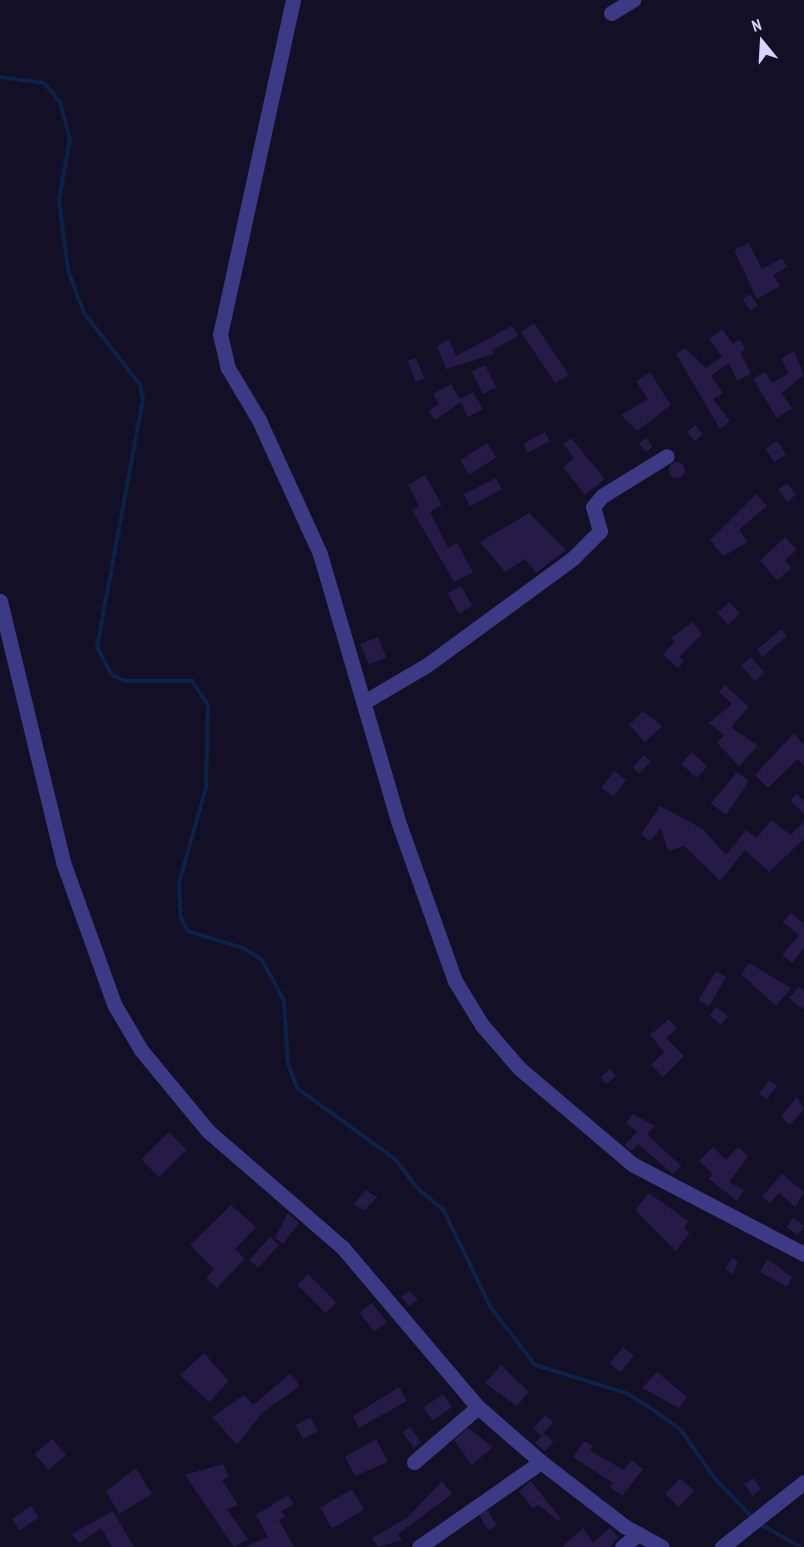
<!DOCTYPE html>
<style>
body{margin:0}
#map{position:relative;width:804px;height:1547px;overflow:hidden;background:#130f26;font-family:"PT Sans Narrow",sans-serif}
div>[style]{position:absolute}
.stream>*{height:4px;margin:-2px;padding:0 2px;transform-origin:2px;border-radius:2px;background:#0c2248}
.building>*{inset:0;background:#241b47;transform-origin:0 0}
.round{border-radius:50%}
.minor>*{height:15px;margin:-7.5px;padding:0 7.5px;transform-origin:7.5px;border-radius:7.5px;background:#3d3a85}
span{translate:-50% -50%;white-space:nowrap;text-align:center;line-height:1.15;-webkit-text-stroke:4.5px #130f26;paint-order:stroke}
.north{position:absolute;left:732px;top:12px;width:60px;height:60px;-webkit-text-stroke:4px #130f26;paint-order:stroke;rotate:342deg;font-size:16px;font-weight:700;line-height:24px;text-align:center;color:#d9d4ff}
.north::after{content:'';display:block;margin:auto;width:21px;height:27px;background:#d9d4ff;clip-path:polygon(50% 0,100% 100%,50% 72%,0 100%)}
</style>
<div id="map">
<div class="stream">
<div style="left:0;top:77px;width:44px;rotate:7.8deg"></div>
<div style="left:44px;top:83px;width:25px;rotate:50deg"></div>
<div style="left:60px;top:102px;width:38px;rotate:75deg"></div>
<div style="left:70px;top:139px;width:62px;rotate:100.2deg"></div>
<div style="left:59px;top:200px;width:71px;rotate:82.7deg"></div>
<div style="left:68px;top:270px;width:46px;rotate:69.6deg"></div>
<div style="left:84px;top:313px;width:91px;rotate:52.1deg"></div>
<div style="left:140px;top:385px;width:14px;rotate:78deg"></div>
<div style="left:143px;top:399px;width:252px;rotate:100.5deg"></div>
<div style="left:97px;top:647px;width:32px;rotate:62deg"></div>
<div style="left:112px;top:675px;width:14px;rotate:25deg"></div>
<div style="left:125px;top:681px;width:67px"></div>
<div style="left:192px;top:681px;width:29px;rotate:56deg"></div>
<div style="left:208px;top:705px;width:82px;rotate:91.4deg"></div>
<div style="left:206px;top:787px;width:100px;rotate:105.7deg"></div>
<div style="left:179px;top:883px;width:35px;rotate:87deg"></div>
<div style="left:181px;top:918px;width:15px;rotate:62deg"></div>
<div style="left:188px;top:931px;width:58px;rotate:17.2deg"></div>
<div style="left:243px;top:948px;width:22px;rotate:32deg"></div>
<div style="left:262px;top:960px;width:47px;rotate:61.8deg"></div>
<div style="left:284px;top:1001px;width:63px;rotate:86.4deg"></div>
<div style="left:288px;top:1064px;width:26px;rotate:69deg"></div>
<div style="left:297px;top:1088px;width:122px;rotate:36deg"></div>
<div style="left:396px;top:1160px;width:36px;rotate:53deg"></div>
<div style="left:418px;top:1189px;width:32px;rotate:39deg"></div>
<div style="left:443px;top:1209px;width:110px;rotate:64.1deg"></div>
<div style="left:491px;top:1308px;width:72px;rotate:52.3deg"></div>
<div style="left:535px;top:1365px;width:95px;rotate:17.1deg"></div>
<div style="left:626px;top:1393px;width:26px;rotate:31deg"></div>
<div style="left:648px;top:1406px;width:41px;rotate:36deg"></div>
<div style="left:681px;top:1430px;width:60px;rotate:55.2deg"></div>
<div style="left:715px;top:1479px;width:54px;rotate:45.7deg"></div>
<div style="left:758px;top:1523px;width:49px;rotate:29.2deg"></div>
</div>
<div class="building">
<div style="clip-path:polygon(749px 243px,762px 269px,782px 258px,787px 267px,773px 275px,780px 286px,757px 299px,734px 250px)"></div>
<div style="left:750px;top:294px;width:14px;height:9px;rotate:56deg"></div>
<div style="left:534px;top:323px;width:62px;height:16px;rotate:56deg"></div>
<div style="clip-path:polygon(512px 326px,518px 336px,492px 350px,494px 354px,446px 369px,437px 346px,449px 340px,456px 356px)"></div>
<div style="clip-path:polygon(722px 329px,733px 344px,739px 339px,745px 347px,741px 354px,751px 374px,737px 381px,729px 363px,711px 376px,723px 393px,713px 399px,730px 421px,720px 429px,676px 354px,685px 348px,706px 368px,722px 357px,709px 339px)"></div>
<div style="clip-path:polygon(794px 351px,804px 375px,781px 393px,792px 408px,777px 418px,753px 379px,765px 372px,772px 383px,789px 373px,781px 359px)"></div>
<div style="left:416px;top:358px;width:22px;height:9px;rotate:68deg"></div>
<div style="left:485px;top:365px;width:25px;height:15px;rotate:63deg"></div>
<div style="clip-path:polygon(650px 372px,671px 405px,637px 431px,621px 415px,648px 399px,636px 381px)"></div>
<div style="clip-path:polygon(451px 384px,460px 399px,473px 392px,483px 409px,468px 417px,461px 402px,435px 420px,428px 411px,439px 404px,433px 394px)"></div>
<div style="left:695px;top:425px;width:12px;height:11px;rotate:48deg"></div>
<div style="left:545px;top:432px;width:10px;height:25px;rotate:61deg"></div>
<div style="clip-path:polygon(571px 438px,605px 479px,585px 495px,563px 467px,574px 458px,563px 444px)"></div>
<div style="left:646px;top:438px;width:11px;height:9px;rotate:52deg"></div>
<div style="left:777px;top:441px;width:16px;height:14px;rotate:55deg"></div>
<div style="left:487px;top:443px;width:17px;height:32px;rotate:57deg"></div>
<div class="round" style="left:669px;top:462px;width:16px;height:16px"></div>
<div style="clip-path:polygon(425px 475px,442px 505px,430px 512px,448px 548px,457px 543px,473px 572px,454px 582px,412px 510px,419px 506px,408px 485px)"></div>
<div style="left:496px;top:478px;width:13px;height:36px;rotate:63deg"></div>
<div style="left:787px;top:483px;width:15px;height:11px;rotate:53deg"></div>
<div style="clip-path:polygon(756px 494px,767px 506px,739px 530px,748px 542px,723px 556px,710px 540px)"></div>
<div style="clip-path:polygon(529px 513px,566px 550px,536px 573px,525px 559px,505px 572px,480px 542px)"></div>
<div style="clip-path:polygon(785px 537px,797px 550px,785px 560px,792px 568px,777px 580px,760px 561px)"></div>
<div style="left:461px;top:586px;width:23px;height:15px;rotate:61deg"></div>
<div style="left:729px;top:602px;width:16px;height:16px;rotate:47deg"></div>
<div style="clip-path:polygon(693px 622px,702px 634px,679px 657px,684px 661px,678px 668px,663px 655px,674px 642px,671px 638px)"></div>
<div style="left:781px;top:629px;width:9px;height:32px;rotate:49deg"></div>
<div style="left:378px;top:637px;width:22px;height:19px;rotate:68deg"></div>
<div style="left:751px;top:657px;width:21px;height:13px;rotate:49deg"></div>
<div style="clip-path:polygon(725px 685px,749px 707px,731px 727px,758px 746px,739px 766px,717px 743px,724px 735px,709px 723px,732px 704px,719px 692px)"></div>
<div style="clip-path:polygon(643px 711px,662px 726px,645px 742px,629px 725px)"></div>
<div style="clip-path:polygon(794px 733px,804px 745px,804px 767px,798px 759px,768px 788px,755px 775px)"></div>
<div style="left:692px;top:752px;width:21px;height:16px;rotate:43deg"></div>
<div style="left:644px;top:755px;width:9px;height:17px;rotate:41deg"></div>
<div style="left:614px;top:771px;width:15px;height:21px;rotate:37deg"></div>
<div style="clip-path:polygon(737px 772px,749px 781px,726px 815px,711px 803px)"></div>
<div style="clip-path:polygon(797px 794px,804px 801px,804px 814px,790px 800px)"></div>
<div style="clip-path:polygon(660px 806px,703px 829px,726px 855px,746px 830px,757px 838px,771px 820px,791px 835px,804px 821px,804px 839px,769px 872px,745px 850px,720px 881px,684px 846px,668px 851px,661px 828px,650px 841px,641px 834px)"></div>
<div style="clip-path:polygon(791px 913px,804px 924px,804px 948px,792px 963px,782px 955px,799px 935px,783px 922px)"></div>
<div style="clip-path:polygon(749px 963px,791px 988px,776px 1006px,741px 974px)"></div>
<div style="left:716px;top:971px;width:12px;height:34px;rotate:31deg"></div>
<div style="clip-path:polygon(799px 987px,804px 991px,804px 1010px,789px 998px)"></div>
<div style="left:716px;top:1007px;width:15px;height:11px;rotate:37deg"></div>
<div style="clip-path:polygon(669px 1019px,677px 1029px,666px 1038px,684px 1056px,663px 1077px,651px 1065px,664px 1052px,650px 1035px)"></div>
<div style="left:610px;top:1069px;width:9px;height:13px;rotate:49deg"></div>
<div style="left:769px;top:1080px;width:10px;height:17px;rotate:37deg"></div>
<div style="clip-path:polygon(797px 1097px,804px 1109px,790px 1125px,781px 1117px)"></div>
<div style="clip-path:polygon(633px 1114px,655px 1126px,647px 1134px,681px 1166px,673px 1174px,638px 1144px,632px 1151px,625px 1145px,637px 1132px,626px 1123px)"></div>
<div style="left:169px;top:1132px;width:25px;height:39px;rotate:45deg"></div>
<div style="clip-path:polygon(713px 1147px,726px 1160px,738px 1147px,748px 1156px,729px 1182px,744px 1190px,737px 1201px,709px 1179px,713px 1174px,699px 1161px)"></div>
<div style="clip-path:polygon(782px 1174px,804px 1192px,795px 1207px,779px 1193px,770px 1203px,762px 1197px)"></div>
<div style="clip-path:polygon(366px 1190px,377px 1197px,364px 1211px,354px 1204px)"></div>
<div style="clip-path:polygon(649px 1193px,688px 1221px,684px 1229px,690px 1232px,676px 1251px,635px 1210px)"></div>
<div style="clip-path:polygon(231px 1205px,256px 1227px,235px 1249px,245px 1259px,217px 1288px,206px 1278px,214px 1269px,190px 1245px)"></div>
<div style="clip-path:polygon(288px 1213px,299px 1223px,283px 1244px,275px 1238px)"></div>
<div style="left:793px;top:1218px;width:14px;height:11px;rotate:36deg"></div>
<div style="left:270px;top:1237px;width:12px;height:31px;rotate:42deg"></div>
<div style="clip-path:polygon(732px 1258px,738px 1262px,733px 1274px,725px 1269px)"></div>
<div style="clip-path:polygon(767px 1259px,792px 1277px,787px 1287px,760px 1272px)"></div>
<div style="left:308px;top:1274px;width:40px;height:15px;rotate:45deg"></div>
<div style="clip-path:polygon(409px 1291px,418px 1300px,409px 1306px,401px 1297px)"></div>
<div style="left:372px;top:1303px;width:24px;height:16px;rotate:52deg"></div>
<div style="left:623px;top:1347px;width:14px;height:21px;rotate:39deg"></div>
<div style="clip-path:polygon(204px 1353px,229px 1381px,209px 1402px,180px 1375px)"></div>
<div style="clip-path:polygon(501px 1365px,529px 1392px,517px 1406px,485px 1383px)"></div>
<div style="clip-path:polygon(657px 1372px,687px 1397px,679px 1408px,642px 1388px)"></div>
<div style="clip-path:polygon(290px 1374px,300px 1386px,262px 1413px,237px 1445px,212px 1417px,244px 1395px,253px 1405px)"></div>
<div style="clip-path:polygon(399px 1387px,407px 1401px,359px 1428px,353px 1416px)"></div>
<div style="left:443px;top:1394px;width:16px;height:24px;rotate:55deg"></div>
<div style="left:545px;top:1415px;width:11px;height:18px;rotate:41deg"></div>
<div style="left:310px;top:1417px;width:16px;height:17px;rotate:60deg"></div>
<div style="left:410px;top:1427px;width:19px;height:9px;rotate:55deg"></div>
<div style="clip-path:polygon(468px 1428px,493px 1447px,472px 1465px,454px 1440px)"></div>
<div style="left:544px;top:1433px;width:13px;height:13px;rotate:42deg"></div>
<div style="left:52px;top:1439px;width:21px;height:23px;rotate:49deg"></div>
<div style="clip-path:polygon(376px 1439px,388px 1462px,355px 1476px,345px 1457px)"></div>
<div style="clip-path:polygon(584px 1441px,593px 1446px,590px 1451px,624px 1470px,632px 1460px,643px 1469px,622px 1496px,610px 1487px,613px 1483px,573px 1457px)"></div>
<div style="clip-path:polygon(223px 1464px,229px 1477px,222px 1480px,238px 1505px,227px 1509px,248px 1539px,234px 1547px,185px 1475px)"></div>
<div style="clip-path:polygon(136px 1468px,152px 1494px,119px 1514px,106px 1491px)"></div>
<div style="left:680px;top:1478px;width:19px;height:22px;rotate:43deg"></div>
<div style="left:753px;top:1478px;width:14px;height:11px;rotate:54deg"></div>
<div style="clip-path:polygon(442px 1481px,452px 1494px,398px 1534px,402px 1540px,378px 1547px,372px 1538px,407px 1518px)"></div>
<div style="clip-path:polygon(531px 1481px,561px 1519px,559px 1521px,538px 1505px,533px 1509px,519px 1491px)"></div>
<div style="left:352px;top:1489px;width:24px;height:37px;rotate:60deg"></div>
<div style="clip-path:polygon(288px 1495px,294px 1504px,281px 1511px,285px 1517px,279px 1520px,294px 1547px,245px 1547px,268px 1537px,256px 1515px)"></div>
<div style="left:31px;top:1506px;width:14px;height:23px;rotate:56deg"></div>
<div style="left:488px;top:1510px;width:18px;height:10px;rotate:61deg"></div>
<div style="clip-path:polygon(113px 1511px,134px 1547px,112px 1547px,101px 1528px,79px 1543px,72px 1534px)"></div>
<div style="clip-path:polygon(583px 1528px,593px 1543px,610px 1528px,618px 1537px,610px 1547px,562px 1547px)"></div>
</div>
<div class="minor">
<div style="left:293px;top:0;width:342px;rotate:102.3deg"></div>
<div style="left:220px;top:334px;width:35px;rotate:77deg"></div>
<div style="left:228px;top:368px;width:61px;rotate:59.2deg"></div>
<div style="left:259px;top:420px;width:147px;rotate:65.5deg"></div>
<div style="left:320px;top:554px;width:278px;rotate:73.7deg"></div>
<div style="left:398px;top:821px;width:170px;rotate:70.4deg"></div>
<div style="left:455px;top:981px;width:52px;rotate:58.5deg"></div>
<div style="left:482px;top:1025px;width:57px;rotate:49.3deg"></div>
<div style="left:519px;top:1068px;width:148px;rotate:40.3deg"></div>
<div style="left:632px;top:1164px;width:194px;rotate:27.6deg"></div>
<div style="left:611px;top:13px;width:26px;rotate:-31deg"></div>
<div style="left:0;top:601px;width:268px;rotate:76.4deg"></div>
<div style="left:63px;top:862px;width:151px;rotate:70.2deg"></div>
<div style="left:114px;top:1004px;width:53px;rotate:59.6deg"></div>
<div style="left:141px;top:1050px;width:105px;rotate:50.4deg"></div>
<div style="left:208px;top:1131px;width:179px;rotate:40.9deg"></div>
<div style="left:343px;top:1248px;width:209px;rotate:49.7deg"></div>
<div style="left:478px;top:1407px;width:84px;rotate:41.1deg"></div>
<div style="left:541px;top:1462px;width:105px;rotate:37.6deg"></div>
<div style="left:624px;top:1526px;width:43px;rotate:28.9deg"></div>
<div style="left:364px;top:702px;width:73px;rotate:-30.4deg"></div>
<div style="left:427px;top:665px;width:181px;rotate:-36.2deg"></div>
<div style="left:573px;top:558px;width:38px;rotate:-45deg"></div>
<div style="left:600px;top:531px;width:25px;rotate:-106deg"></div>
<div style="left:593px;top:507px;width:14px;rotate:-51deg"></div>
<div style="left:602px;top:496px;width:76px;rotate:-31.6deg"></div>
<div style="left:414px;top:1462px;width:84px;rotate:-40.7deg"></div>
<div style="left:419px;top:1547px;width:149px;rotate:-34.9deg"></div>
<div style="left:622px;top:1547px;width:21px;rotate:-39deg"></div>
<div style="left:722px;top:1547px;width:105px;rotate:-38.4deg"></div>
</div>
<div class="north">N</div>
</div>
